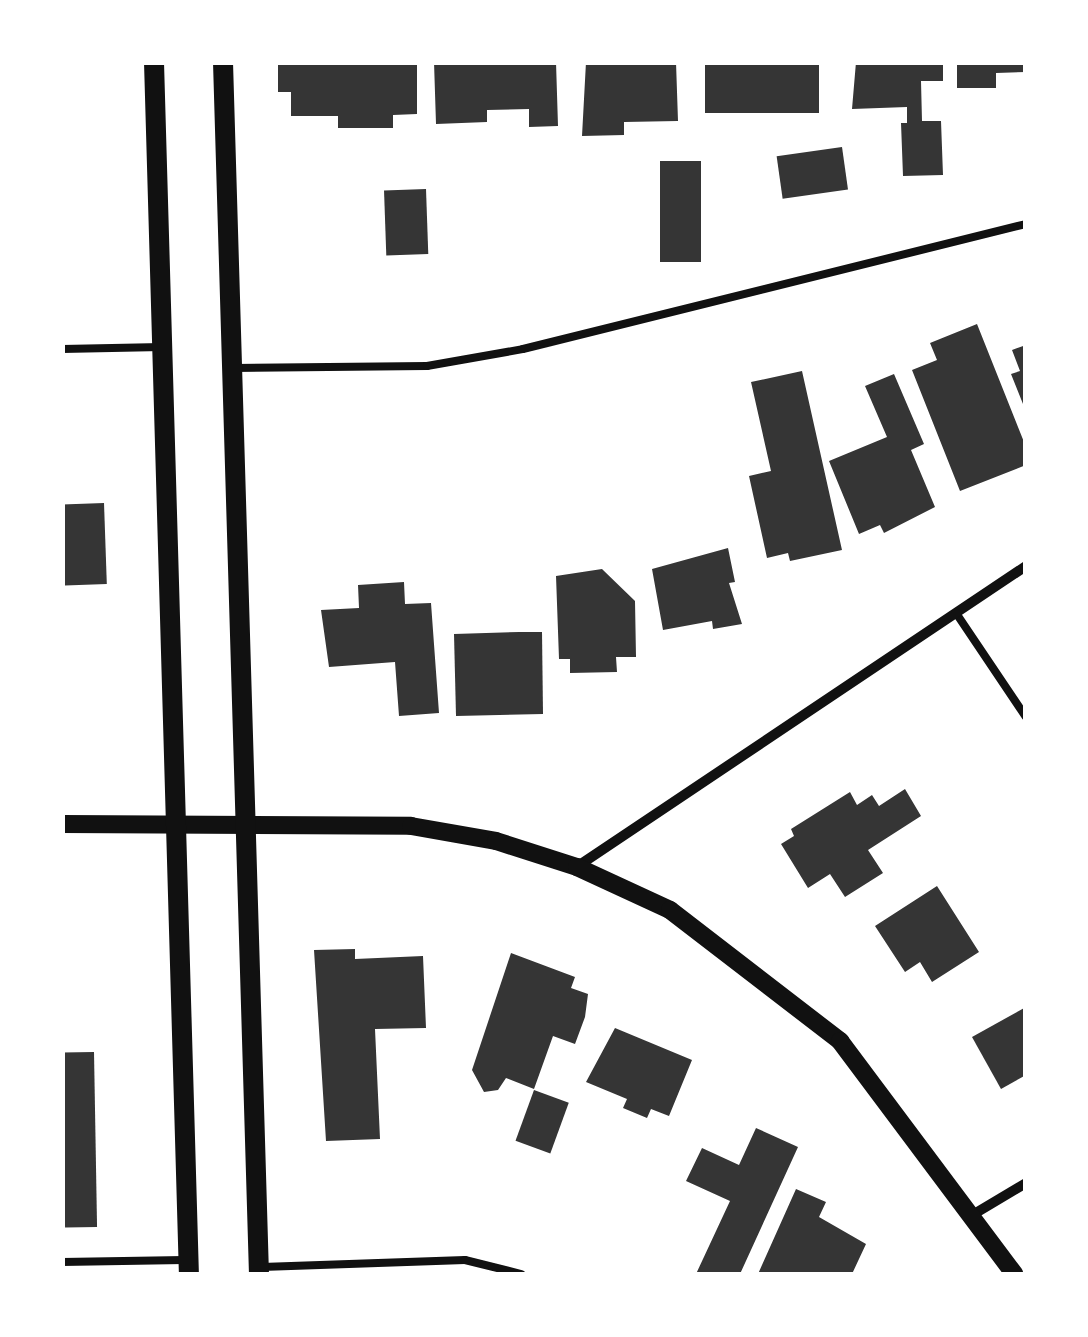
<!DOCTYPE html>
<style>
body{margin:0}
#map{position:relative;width:1088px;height:1337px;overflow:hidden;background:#fff;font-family:Figtree,sans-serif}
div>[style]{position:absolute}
.building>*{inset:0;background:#353535;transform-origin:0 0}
.service>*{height:8px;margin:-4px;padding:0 4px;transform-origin:4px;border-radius:4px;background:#111}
.minor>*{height:10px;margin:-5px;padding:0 5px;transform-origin:5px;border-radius:5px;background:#111}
.tertiary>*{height:18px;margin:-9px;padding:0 9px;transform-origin:9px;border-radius:9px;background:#111}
.secondary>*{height:20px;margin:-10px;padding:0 10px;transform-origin:10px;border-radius:10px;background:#111}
span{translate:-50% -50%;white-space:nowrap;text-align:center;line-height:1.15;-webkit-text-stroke:10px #fff;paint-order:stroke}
.frame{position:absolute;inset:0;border:65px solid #fff;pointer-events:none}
</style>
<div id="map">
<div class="building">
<div style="clip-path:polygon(278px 62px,417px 62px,417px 114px,393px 115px,393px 128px,338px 128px,338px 116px,291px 116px,291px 92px,278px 92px)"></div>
<div style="clip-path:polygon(434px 62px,556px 62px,558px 126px,529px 127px,529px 109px,487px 110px,487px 122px,436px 124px)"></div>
<div style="clip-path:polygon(586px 62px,676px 62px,678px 121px,624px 122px,624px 135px,582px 136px)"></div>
<div style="left:705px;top:62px;width:114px;height:51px"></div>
<div style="clip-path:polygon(856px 62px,943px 62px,943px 81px,921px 81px,922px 121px,941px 121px,943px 175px,903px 176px,901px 123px,907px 123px,907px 107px,852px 109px)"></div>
<div style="clip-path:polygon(957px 62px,1026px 62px,1026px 72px,996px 73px,996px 88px,957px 88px)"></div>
<div style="left:842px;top:147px;width:43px;height:66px;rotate:82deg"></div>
<div style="left:701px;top:161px;width:101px;height:41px;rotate:90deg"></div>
<div style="left:426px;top:189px;width:65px;height:42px;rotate:88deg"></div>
<div style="clip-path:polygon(977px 324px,1026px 447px,1026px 465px,960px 491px,912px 370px,937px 360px,930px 343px)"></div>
<div style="clip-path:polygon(1026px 345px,1026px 409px,1025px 409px,1011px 374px,1020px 371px,1012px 350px)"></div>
<div style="clip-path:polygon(802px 371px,842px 550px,790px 561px,788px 553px,767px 558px,749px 476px,771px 471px,751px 382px)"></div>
<div style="clip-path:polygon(894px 374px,924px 444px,911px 450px,935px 507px,884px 533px,880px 525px,859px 534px,829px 461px,887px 437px,865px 386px)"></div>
<div style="left:104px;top:503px;width:81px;height:42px;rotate:88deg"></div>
<div style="clip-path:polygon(728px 548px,735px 582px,729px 583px,742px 624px,713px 629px,712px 621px,663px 630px,652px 569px)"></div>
<div style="clip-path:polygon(602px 569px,635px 601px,636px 657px,616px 657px,617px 672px,570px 673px,570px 659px,559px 659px,556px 576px)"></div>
<div style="clip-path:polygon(404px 582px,405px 604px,431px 603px,439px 713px,399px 716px,395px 662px,329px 667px,321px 610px,359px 608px,358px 585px)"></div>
<div style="clip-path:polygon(519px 632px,542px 632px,543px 714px,456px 716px,454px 634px)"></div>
<div style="clip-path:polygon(905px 789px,921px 816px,868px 850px,883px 873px,845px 897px,830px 874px,808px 888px,781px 844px,794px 836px,791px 829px,850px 792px,857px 805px,872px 795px,879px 806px)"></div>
<div style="clip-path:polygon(937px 886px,979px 952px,932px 982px,920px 962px,905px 972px,875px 926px)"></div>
<div style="clip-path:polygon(355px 949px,355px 959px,423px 956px,426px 1028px,375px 1029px,380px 1139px,326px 1141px,314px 950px)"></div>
<div style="clip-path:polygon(511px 953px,575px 977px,571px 988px,588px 994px,585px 1017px,575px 1044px,553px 1036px,534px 1089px,506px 1078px,498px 1090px,484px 1092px,472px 1070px)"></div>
<div style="clip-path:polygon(1026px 1007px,1026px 1075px,1001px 1089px,972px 1037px)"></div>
<div style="clip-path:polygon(615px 1028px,692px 1060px,669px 1116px,651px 1109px,647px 1118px,623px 1108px,627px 1099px,586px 1082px)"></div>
<div style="left:94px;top:1052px;width:175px;height:32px;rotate:89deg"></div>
<div style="left:534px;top:1090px;width:37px;height:54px;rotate:20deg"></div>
<div style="clip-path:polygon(756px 1128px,798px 1147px,740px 1274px,696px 1274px,730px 1201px,686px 1181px,702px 1148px,739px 1165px)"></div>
<div style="clip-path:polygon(796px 1189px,826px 1202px,819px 1217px,866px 1244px,852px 1274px,758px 1274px)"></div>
</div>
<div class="service">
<div style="left:62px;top:349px;width:100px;rotate:-1.1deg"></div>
<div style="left:233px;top:368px;width:194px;rotate:-0.6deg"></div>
<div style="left:427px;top:366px;width:97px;rotate:-10deg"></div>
<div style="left:523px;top:349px;width:518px;rotate:-13.96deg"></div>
<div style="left:956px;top:613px;width:125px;rotate:56.1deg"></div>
<div style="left:62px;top:1262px;width:122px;rotate:-0.9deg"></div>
<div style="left:262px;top:1267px;width:203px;rotate:-2deg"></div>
<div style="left:465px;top:1260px;width:58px;rotate:14deg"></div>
</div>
<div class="minor">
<div style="left:578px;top:866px;width:539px;rotate:-33.81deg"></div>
<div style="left:969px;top:1217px;width:66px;rotate:-30.8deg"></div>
</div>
<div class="tertiary">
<div style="left:62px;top:824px;width:349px;rotate:0.3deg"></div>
<div style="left:411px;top:826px;width:86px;rotate:10deg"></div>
<div style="left:496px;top:841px;width:85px;rotate:17.8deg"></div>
<div style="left:577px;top:867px;width:102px;rotate:24.8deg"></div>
<div style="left:670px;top:910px;width:215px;rotate:37.6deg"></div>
<div style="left:840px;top:1041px;width:291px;rotate:53.2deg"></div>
</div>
<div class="secondary">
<div style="left:154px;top:62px;width:1213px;rotate:88.35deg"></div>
<div style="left:223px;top:62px;width:1213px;rotate:88.3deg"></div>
</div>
<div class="frame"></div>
</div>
